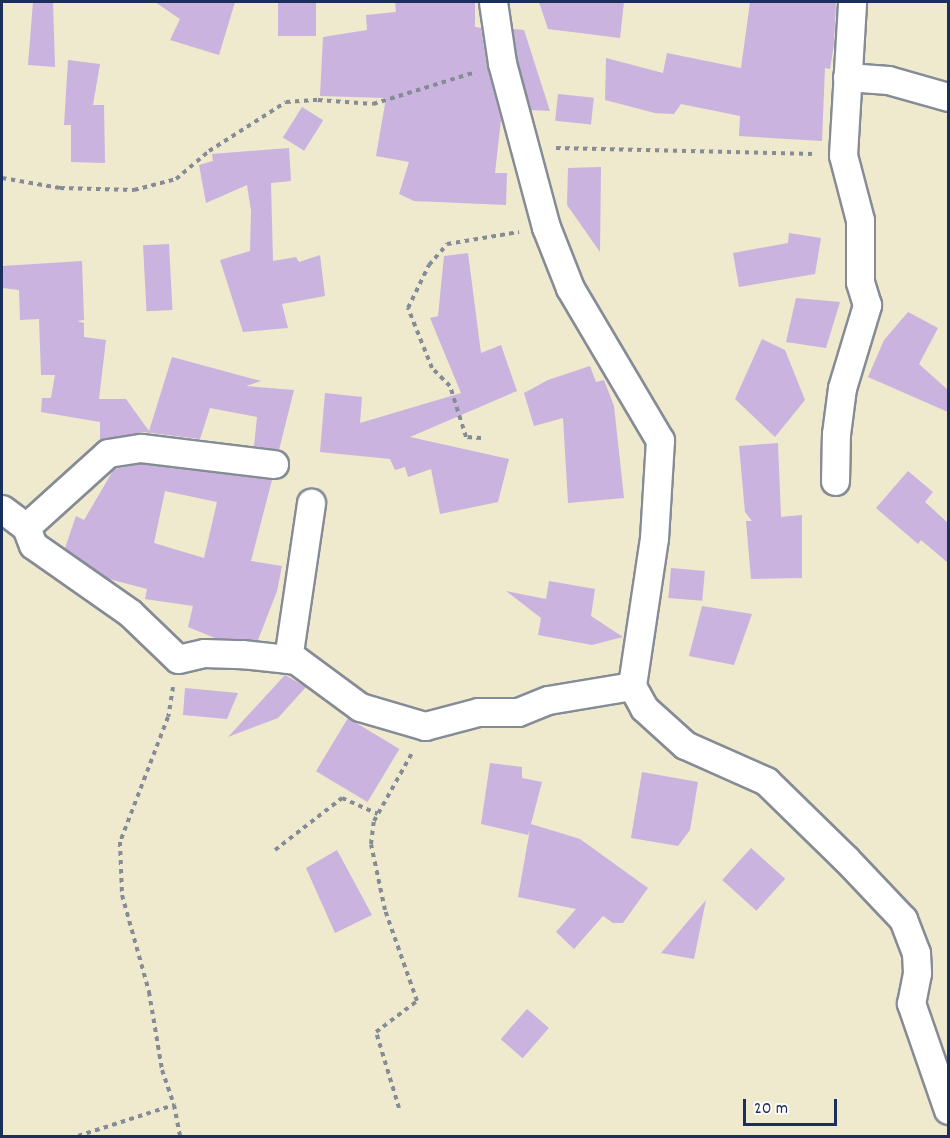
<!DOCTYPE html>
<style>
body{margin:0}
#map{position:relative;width:950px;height:1138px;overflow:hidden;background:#efe9ce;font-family:Dekko,sans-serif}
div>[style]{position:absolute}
.building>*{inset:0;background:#cab3de;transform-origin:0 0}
.path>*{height:4px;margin-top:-2px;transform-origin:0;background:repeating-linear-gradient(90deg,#858c96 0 4.5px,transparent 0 9px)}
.roads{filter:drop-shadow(2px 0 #858c96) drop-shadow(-2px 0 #858c96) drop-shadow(0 2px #858c96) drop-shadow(0 -2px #858c96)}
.minor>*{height:27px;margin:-13.5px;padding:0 13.5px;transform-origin:13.5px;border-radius:13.5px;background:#fff}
span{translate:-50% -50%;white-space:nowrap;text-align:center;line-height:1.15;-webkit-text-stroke:4.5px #fdfcf7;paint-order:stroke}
.frame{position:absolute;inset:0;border:3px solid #1b2f5e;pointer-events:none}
.scale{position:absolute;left:743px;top:1099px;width:94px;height:27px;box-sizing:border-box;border:3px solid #1b2f5e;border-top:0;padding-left:8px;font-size:18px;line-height:21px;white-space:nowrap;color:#1b2f5e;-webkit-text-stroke:4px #fdfcf7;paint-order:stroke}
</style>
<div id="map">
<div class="building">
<div style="clip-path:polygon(33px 2px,53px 2px,55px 67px,28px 65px)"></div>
<div style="clip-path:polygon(155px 2px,235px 2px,219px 55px,170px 40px,180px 19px)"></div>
<div style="left:278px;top:2px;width:38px;height:34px"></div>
<div style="clip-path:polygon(395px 2px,475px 2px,475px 27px,481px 28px,487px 67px,501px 120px,495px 173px,507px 173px,506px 205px,414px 201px,399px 194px,409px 162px,376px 156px,386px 98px,320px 96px,323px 37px,367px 30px,366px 15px,396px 12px)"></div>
<div style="clip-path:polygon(539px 2px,624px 2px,620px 38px,548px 29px)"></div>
<div style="clip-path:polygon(750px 2px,836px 2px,834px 44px,830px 69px,825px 68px,822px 141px,739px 136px,740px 116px,681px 104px,674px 114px,655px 113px,605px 100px,606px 58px,663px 73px,667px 53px,741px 68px)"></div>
<div style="clip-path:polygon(513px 29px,524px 30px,550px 111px,531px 110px,517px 60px)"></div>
<div style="clip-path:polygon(68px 60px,100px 64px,93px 105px,104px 105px,105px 163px,71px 162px,71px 125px,64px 125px)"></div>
<div style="left:558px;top:94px;width:36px;height:27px;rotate:6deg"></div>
<div style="left:302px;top:107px;width:25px;height:36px;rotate:32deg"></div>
<div style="clip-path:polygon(289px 148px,291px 181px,271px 183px,273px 261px,296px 257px,299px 262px,320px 255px,325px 296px,282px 304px,288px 328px,243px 332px,220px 260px,250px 251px,251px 211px,247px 185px,206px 203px,199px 165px,213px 161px,212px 154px)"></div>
<div style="clip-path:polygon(601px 167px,600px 252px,567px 205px,568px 168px)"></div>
<div style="clip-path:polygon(789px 233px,821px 238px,815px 274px,739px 287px,733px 253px,788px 243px)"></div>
<div style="left:169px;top:244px;width:66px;height:26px;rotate:87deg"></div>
<div style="clip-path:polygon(468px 253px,481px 353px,501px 345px,517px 391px,410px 437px,509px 459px,498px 502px,440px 514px,431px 469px,408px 477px,405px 467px,395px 470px,390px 459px,320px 452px,325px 393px,362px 397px,360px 423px,461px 393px,430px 318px,438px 316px,444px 256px)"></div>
<div style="clip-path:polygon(82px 261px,84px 320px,77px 321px,84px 323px,84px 337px,106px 340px,99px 399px,126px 399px,149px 431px,172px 357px,261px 381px,246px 386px,294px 390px,279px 450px,254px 446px,257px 417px,210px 408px,200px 439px,143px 432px,100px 440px,100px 422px,41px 412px,42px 398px,51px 398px,55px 375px,41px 375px,39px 319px,20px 320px,19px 290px,2px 288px,2px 266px)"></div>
<div style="clip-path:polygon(796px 298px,840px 302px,826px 348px,786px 342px)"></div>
<div style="clip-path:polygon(908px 312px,938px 328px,919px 364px,948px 390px,948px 412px,868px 377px,884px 340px)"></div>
<div style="clip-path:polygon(762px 339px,785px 350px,805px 400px,775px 437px,735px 399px)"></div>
<div style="clip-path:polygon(590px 366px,596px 382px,604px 380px,614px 406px,624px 498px,568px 503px,563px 418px,534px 426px,524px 393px,548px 380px)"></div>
<div style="clip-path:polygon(778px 443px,781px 517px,802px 515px,802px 578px,751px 579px,746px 521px,752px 521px,745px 512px,739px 446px)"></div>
<div style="clip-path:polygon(evenodd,141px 464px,272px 480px,251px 561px,282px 566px,277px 591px,258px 640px,215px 638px,188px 627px,193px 606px,145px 599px,147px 589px,109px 579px,65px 548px,76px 516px,84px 520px,114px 469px,141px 464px,165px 491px,217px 502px,204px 558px,154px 543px,165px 491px)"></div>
<div style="clip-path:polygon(908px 471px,933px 492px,925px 502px,948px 523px,948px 563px,921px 540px,918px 544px,876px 508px)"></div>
<div style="left:671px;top:568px;width:34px;height:30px;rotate:5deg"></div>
<div style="clip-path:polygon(549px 581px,595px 589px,591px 616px,623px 637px,592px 645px,538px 635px,541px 618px,506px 591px,546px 599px)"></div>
<div style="clip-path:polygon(702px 606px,752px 614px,734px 665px,689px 656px)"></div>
<div style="clip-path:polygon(285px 675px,306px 687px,278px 718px,228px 737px)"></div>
<div style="clip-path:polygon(185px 688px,238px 693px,227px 719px,183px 715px)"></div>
<div style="left:348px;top:718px;width:60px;height:62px;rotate:31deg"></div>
<div style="clip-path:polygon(490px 763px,522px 767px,522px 778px,542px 782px,531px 824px,580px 839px,648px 888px,623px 923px,613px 923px,603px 916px,574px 949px,556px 932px,576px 909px,518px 897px,530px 829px,528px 835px,481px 824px)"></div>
<div style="clip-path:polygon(642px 772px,698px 782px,690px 830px,678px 846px,631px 838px)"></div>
<div style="left:751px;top:848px;width:46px;height:43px;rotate:42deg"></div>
<div style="clip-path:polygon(337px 850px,372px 915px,335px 933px,306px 868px)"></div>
<div style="clip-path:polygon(706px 900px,694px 959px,661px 953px)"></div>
<div style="left:527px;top:1009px;width:29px;height:40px;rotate:41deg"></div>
</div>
<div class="path">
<div style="left:556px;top:148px;width:259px;rotate:1.3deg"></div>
<div style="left:2px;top:178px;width:59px;rotate:9.8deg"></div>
<div style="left:60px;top:188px;width:74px;rotate:1.5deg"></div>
<div style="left:134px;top:190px;width:43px;rotate:-14.7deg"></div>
<div style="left:176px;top:179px;width:43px;rotate:-40.3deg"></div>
<div style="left:209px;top:151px;width:91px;rotate:-32.5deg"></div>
<div style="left:286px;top:102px;width:32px;rotate:-4deg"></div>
<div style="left:318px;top:100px;width:55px;rotate:4.2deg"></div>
<div style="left:373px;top:104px;width:108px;rotate:-17.3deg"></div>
<div style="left:481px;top:438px;width:15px;rotate:-176deg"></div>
<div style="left:466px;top:437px;width:53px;rotate:-107.4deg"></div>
<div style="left:450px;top:386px;width:25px;rotate:-135deg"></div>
<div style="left:432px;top:368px;width:65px;rotate:-111.8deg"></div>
<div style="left:408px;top:308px;width:48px;rotate:-64deg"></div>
<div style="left:429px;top:265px;width:28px;rotate:-49deg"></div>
<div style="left:447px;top:244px;width:73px;rotate:-9.5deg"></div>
<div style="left:173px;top:687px;width:30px;rotate:99deg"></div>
<div style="left:168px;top:717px;width:134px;rotate:111deg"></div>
<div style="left:120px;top:842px;width:53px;rotate:87.8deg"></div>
<div style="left:122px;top:895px;width:101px;rotate:74.4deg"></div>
<div style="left:149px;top:992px;width:79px;rotate:80.5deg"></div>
<div style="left:162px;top:1070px;width:37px;rotate:71deg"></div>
<div style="left:174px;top:1105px;width:32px;rotate:79deg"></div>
<div style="left:275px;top:850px;width:85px;rotate:-37.8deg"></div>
<div style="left:342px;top:798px;width:39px;rotate:24deg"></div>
<div style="left:399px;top:1108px;width:79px;rotate:-106.8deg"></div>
<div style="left:376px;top:1032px;width:51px;rotate:-37.1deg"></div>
<div style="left:417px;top:1001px;width:96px;rotate:-109.4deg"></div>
<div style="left:385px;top:910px;width:67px;rotate:-102deg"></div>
<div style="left:371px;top:844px;width:23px;rotate:-83deg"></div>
<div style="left:374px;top:821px;width:78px;rotate:-60.8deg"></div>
<div style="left:78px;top:1136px;width:101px;rotate:-17.9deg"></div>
</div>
<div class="roads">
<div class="minor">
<div style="left:493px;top:2px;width:62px;rotate:81.6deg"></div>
<div style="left:502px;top:63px;width:170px;rotate:75deg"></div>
<div style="left:546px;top:227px;width:66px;rotate:68.5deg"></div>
<div style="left:570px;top:288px;width:177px;rotate:59.4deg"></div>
<div style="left:660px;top:440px;width:98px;rotate:93.5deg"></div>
<div style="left:654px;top:538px;width:150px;rotate:98.5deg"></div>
<div style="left:632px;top:686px;width:25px;rotate:61deg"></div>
<div style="left:644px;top:708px;width:55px;rotate:42.1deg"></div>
<div style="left:685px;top:745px;width:89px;rotate:24deg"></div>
<div style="left:766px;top:781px;width:112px;rotate:44.3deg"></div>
<div style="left:846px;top:859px;width:83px;rotate:46.5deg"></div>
<div style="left:903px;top:919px;width:36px;rotate:69deg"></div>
<div style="left:916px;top:953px;width:20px;rotate:87deg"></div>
<div style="left:917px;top:973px;width:31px;rotate:101deg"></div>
<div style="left:911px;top:1003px;width:113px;rotate:70.9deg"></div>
<div style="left:847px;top:77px;width:41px;rotate:4.2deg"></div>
<div style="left:888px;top:80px;width:62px;rotate:15.8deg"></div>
<div style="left:835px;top:481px;width:47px;rotate:-88.8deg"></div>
<div style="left:836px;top:434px;width:46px;rotate:-82.6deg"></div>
<div style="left:842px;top:388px;width:87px;rotate:-73.2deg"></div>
<div style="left:867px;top:305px;width:24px;rotate:-107deg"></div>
<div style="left:860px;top:282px;width:62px;rotate:-90deg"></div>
<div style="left:860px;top:220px;width:67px;rotate:-104.7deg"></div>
<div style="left:843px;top:155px;width:153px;rotate:-86.6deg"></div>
<div style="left:2px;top:509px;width:30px;rotate:37deg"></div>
<div style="left:26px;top:527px;width:19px;rotate:69deg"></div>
<div style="left:33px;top:545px;width:118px;rotate:35deg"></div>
<div style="left:130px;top:613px;width:66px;rotate:43.8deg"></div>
<div style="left:178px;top:659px;width:27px;rotate:-13deg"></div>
<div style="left:204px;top:653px;width:38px;rotate:2deg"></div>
<div style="left:242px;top:654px;width:54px;rotate:6.3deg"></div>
<div style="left:296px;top:660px;width:79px;rotate:36.3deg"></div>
<div style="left:360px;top:707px;width:68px;rotate:16.3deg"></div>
<div style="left:425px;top:726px;width:55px;rotate:-14.8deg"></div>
<div style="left:478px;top:712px;width:40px"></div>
<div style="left:518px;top:712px;width:32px;rotate:-22deg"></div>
<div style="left:548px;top:700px;width:85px;rotate:-9.5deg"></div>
<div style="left:26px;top:527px;width:110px;rotate:-42.1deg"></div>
<div style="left:108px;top:453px;width:33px;rotate:-9deg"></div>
<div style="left:141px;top:448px;width:134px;rotate:6.9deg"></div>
<div style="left:288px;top:659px;width:158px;rotate:-81.6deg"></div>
</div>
</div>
<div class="frame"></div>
<div class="scale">20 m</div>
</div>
